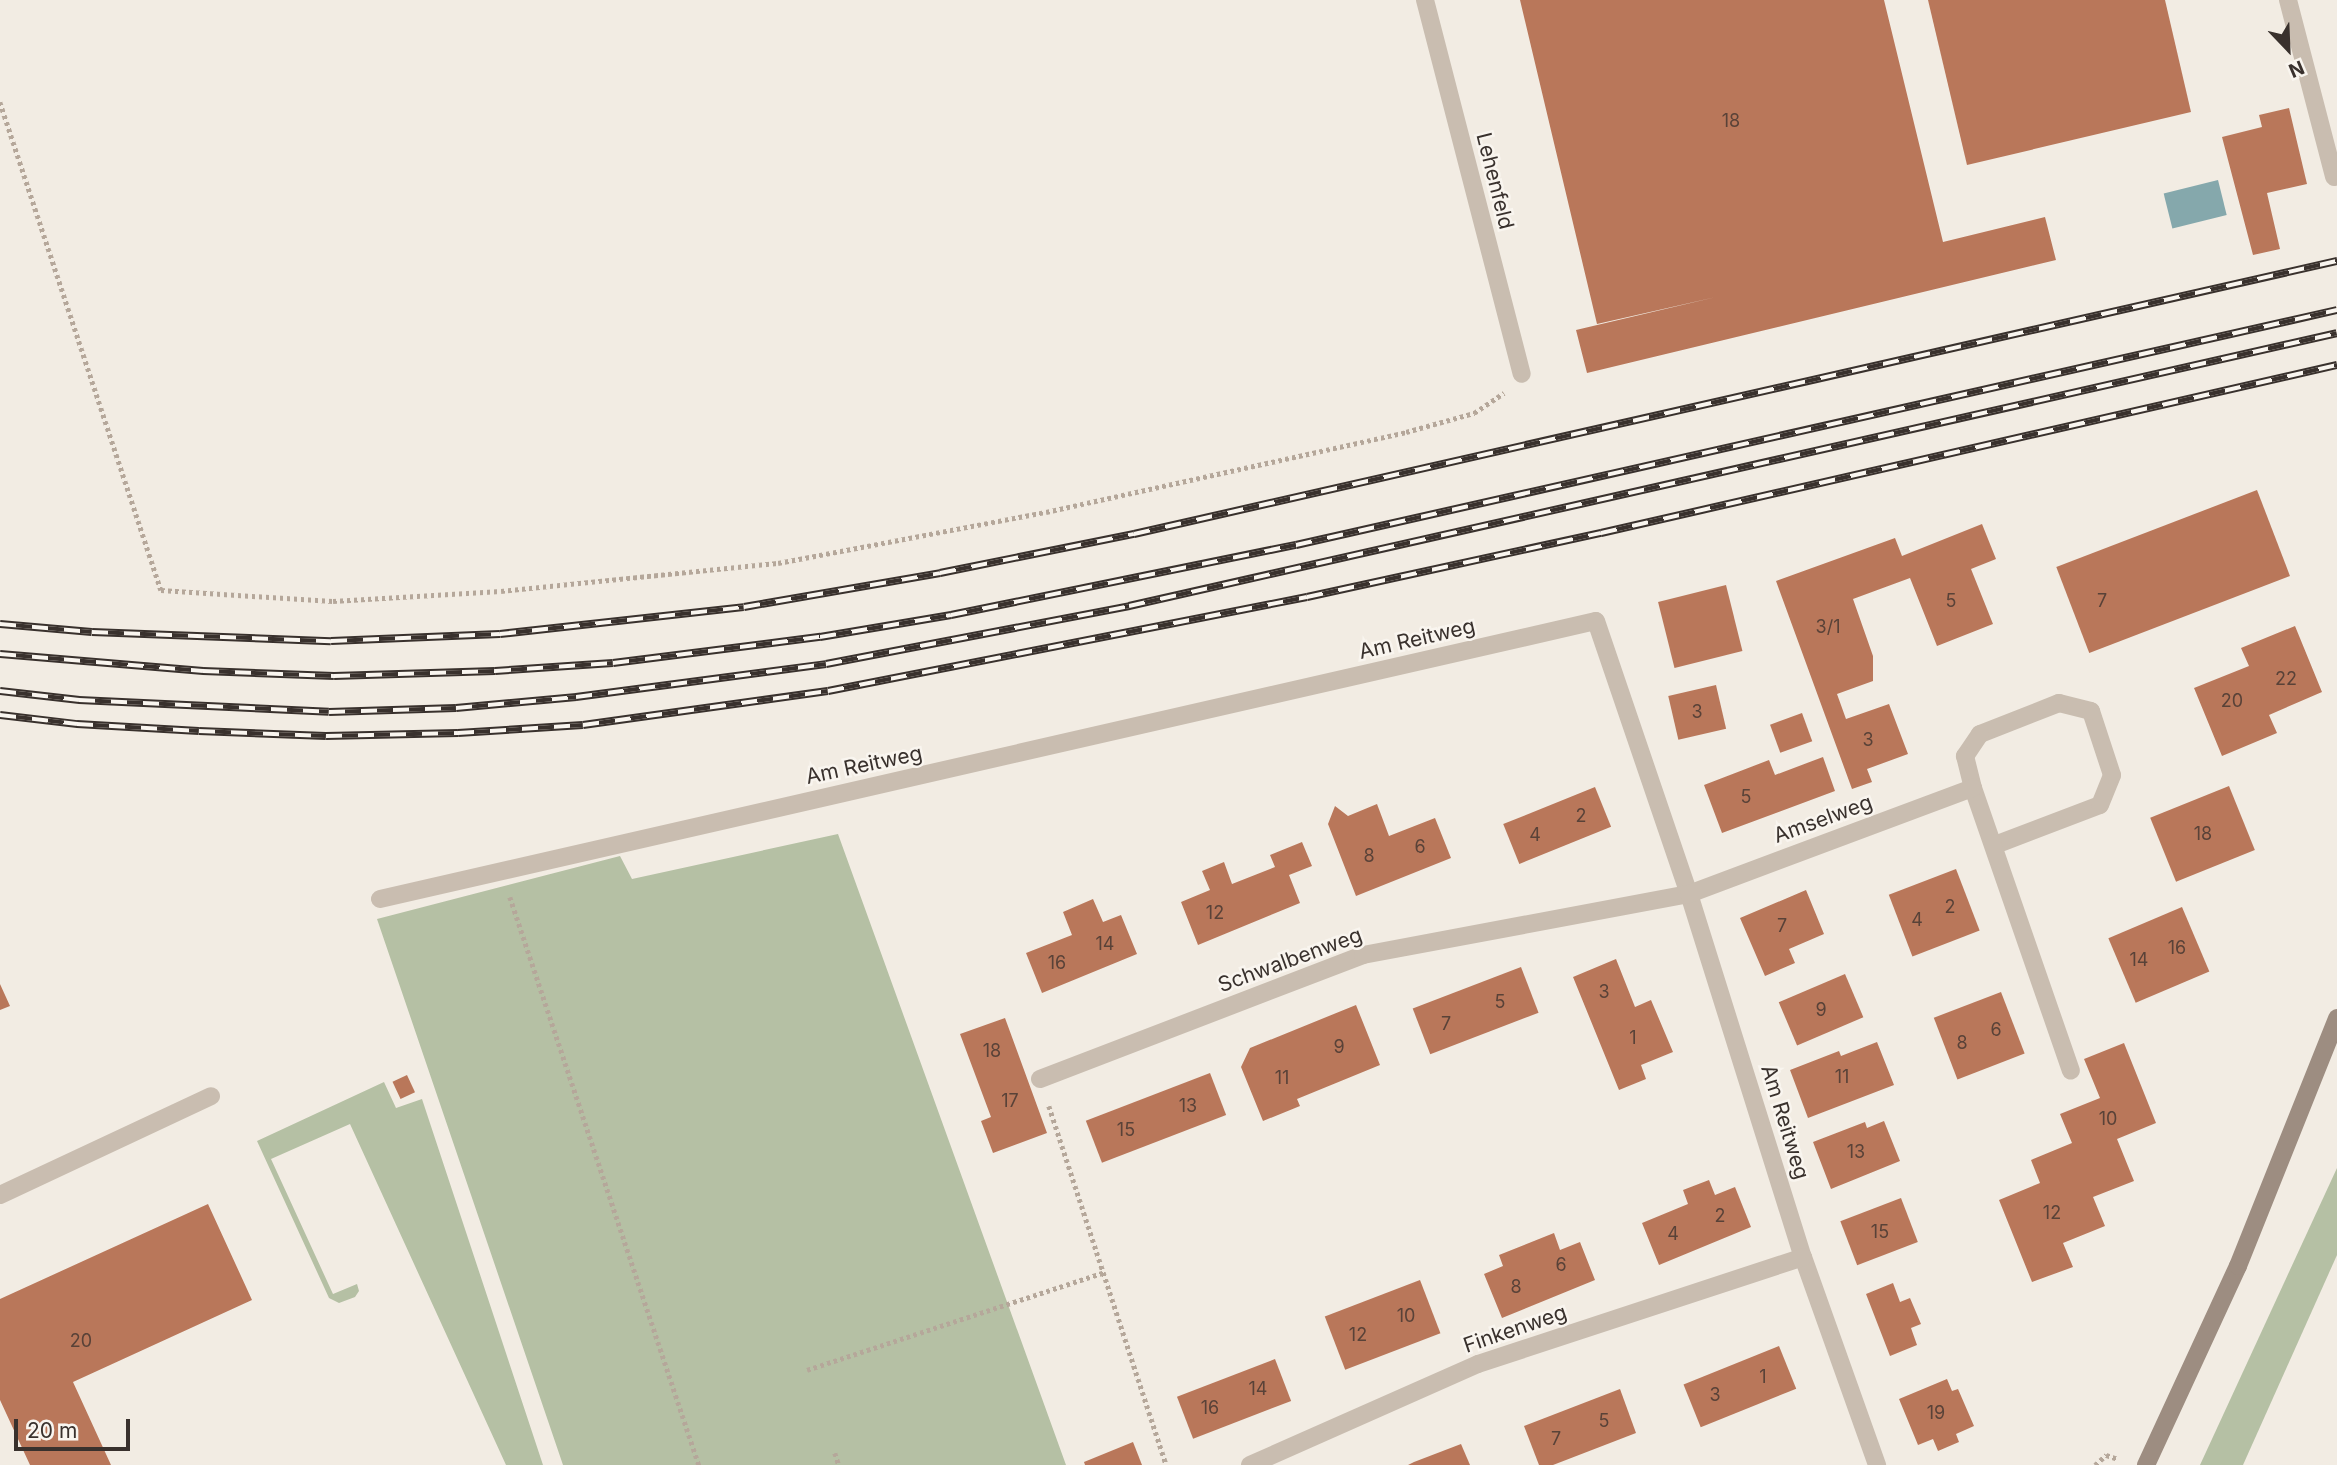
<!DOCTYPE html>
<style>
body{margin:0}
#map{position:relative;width:2337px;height:1465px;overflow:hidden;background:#f2ece3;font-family:Inter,sans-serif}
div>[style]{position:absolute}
.green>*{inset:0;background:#b5c0a4}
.water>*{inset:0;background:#85a8ac;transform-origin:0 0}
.building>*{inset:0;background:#b9775a;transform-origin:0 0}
.path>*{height:4.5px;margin-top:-2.25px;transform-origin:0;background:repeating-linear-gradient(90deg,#b5a79a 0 3.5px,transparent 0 7px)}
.lane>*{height:18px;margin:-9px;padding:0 9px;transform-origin:9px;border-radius:9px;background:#c9bdb0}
.street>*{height:18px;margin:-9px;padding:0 9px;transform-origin:9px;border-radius:9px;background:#c9bdb0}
.secondary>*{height:18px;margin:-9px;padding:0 9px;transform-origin:9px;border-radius:9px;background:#9d8d81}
.rail>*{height:8px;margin-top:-4px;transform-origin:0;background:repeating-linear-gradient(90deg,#f9f5ef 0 16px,#39312d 0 32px);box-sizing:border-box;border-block:2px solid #39312d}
span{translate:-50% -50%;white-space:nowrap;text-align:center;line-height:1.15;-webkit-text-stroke:5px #f9f5ef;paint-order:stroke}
.number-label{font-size:18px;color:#594238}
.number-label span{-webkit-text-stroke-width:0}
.street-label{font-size:21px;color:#39312d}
.north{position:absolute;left:2253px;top:14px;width:70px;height:70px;-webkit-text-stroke:5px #f9f5ef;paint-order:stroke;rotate:157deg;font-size:19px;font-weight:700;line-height:28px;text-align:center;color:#39312d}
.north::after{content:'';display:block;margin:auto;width:24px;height:32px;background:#39312d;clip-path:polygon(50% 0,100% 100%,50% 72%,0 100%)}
.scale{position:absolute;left:14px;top:1419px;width:116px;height:32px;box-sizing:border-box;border:4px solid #39312d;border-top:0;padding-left:9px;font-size:21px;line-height:24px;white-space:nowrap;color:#39312d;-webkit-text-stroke:5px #f9f5ef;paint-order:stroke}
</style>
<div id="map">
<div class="green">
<div style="clip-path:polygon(838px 834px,1066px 1465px,563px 1465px,377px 919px,620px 856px,632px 879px)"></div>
<div style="clip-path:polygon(384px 1082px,396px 1108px,422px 1099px,543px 1465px,506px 1465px,350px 1124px,271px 1159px,333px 1294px,357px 1284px,359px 1291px,355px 1297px,339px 1303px,329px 1298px,257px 1141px)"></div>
<div style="clip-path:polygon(2337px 1168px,2337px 1255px,2243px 1465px,2200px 1465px)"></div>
</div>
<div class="water">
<div style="left:2218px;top:180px;width:36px;height:56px;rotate:76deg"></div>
</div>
<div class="building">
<div style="clip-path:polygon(1520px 0,1884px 0,1943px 242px,2045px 217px,2056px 260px,1587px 373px,1576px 330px,1716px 297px,1597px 324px)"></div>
<div style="clip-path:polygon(1928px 0,2165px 0,2191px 112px,1967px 165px)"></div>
<div style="clip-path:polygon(2289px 108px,2307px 184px,2267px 193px,2280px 249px,2253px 255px,2222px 137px,2262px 127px,2259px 115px)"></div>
<div style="left:2257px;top:490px;width:92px;height:215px;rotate:69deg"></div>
<div style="clip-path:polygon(1982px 524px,1996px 559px,1971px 569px,1993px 624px,1937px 646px,1910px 578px,1853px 599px,1873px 656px,1873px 681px,1837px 694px,1846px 719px,1889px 704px,1908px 754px,1867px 769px,1872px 782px,1852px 789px,1776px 581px,1895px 538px,1902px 556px)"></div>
<div style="left:1726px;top:585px;width:68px;height:70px;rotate:76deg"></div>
<div style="clip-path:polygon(2295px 626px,2322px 692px,2269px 715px,2277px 733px,2222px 756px,2194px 688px,2249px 666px,2241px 648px)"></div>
<div style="left:1716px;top:685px;width:45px;height:49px;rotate:77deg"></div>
<div style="left:1802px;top:713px;width:30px;height:34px;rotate:70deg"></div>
<div style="clip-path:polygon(1823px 757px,1835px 791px,1722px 833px,1704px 785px,1769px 760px,1775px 775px)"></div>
<div style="left:2229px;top:786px;width:69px;height:85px;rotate:68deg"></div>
<div style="left:1595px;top:787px;width:43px;height:99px;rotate:68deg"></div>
<div style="clip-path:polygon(1377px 804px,1389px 836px,1435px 818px,1451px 858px,1356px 896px,1328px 824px,1335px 806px,1348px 816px)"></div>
<div style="clip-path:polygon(1302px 842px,1312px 866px,1289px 875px,1300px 903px,1198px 945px,1181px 902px,1210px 890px,1202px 871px,1224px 862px,1232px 884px,1275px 867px,1270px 855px)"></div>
<div style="left:1956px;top:869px;width:66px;height:72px;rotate:69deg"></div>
<div style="clip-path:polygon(1806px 890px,1824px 934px,1789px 949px,1795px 963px,1765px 976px,1740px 918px)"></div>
<div style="clip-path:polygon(1093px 899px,1103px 922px,1121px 915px,1137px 954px,1042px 993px,1026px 953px,1072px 935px,1063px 912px)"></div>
<div style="left:2182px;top:907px;width:70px;height:80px;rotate:67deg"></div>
<div style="clip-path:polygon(1616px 959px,1635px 1007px,1651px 1000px,1673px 1052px,1641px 1065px,1646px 1079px,1619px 1090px,1573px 977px)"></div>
<div style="left:1521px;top:967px;width:49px;height:116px;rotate:69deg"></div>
<div style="left:1845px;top:974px;width:47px;height:72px;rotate:67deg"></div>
<div style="clip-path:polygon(0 984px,10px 1006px,0 1010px)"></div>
<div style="left:2001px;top:992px;width:66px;height:72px;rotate:69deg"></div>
<div style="clip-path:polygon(1356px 1005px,1380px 1065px,1297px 1099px,1300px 1106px,1263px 1121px,1241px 1067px,1250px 1048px)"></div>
<div style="clip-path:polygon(1005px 1018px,1047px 1133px,993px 1153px,981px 1121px,991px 1117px,960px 1034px)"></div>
<div style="clip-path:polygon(1877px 1042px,1894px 1085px,1808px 1118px,1790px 1070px,1839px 1051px,1841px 1056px)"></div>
<div style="clip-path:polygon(2124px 1043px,2156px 1123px,2117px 1139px,2134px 1181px,2093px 1197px,2105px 1226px,2063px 1243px,2073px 1267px,2032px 1282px,1999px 1200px,2040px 1183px,2031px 1160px,2072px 1143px,2060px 1114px,2100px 1098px,2084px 1059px)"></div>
<div style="left:1210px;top:1073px;width:45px;height:133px;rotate:69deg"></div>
<div style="left:407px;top:1075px;width:19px;height:16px;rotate:65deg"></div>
<div style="clip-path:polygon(1884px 1121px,1900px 1161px,1831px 1189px,1813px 1142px,1865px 1122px,1867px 1128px)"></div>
<div style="clip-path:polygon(1709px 1180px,1715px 1195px,1735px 1187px,1751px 1227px,1659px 1265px,1642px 1223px,1688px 1204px,1683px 1190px)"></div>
<div style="left:1901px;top:1198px;width:47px;height:65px;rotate:69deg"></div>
<div style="clip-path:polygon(208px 1204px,252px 1300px,73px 1382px,111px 1465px,30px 1465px,0 1400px,0 1299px)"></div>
<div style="clip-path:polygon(1554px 1233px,1560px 1250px,1580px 1242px,1595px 1280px,1502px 1318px,1484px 1274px,1503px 1266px,1499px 1255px)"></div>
<div style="left:1420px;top:1280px;width:57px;height:102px;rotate:69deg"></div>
<div style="clip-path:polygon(1893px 1283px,1900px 1302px,1910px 1298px,1921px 1324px,1911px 1328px,1917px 1345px,1890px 1356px,1866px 1294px)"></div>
<div style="left:1779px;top:1346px;width:46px;height:103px;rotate:68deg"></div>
<div style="left:1275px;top:1359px;width:45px;height:105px;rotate:69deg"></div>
<div style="clip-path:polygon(1947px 1379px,1952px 1391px,1958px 1389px,1974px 1426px,1956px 1434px,1959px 1442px,1938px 1451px,1933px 1439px,1918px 1445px,1899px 1399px)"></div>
<div style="clip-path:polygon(1620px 1389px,1636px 1433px,1553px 1465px,1539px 1465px,1524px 1426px)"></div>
<div style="clip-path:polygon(1133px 1442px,1142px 1465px,1085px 1465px,1084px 1462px)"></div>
<div style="clip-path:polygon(1461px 1444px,1470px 1465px,1408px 1465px,1414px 1462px)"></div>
</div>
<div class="path">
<div style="left:0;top:102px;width:514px;rotate:71.74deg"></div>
<div style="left:161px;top:590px;width:172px;rotate:3.7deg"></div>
<div style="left:333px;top:601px;width:168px;rotate:-3.4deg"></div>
<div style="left:501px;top:591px;width:278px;rotate:-5.8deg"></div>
<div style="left:778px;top:563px;width:273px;rotate:-10.8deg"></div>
<div style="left:1046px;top:512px;width:369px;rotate:-12.5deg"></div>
<div style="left:1406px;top:432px;width:71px;rotate:-15.6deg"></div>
<div style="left:1474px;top:413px;width:36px;rotate:-34deg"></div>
<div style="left:510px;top:897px;width:599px;rotate:71.6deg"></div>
<div style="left:1049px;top:1106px;width:378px;rotate:71.9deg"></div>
<div style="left:807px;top:1370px;width:314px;rotate:-18.2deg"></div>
<div style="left:835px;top:1453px;width:13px;rotate:72deg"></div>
<div style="left:2095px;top:1465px;width:15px;rotate:-42deg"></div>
<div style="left:2106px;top:1455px;width:13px;rotate:18deg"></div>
</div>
<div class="lane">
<div style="left:2288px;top:0;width:183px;rotate:75.4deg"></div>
<div style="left:380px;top:899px;width:1247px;rotate:-12.88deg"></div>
</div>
<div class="street">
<div style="left:1425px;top:0;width:386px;rotate:75.5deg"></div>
<div style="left:1596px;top:621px;width:288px;rotate:71.2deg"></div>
<div style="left:1689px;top:894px;width:380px;rotate:72.6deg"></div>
<div style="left:1803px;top:1257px;width:221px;rotate:70.4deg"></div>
<div style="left:1995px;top:845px;width:112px;rotate:-20.9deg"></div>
<div style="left:2100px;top:805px;width:32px;rotate:-68deg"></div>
<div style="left:2112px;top:775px;width:67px;rotate:-108.2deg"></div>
<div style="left:2091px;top:711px;width:33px;rotate:-166deg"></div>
<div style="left:2059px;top:703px;width:85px;rotate:158.6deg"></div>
<div style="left:1980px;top:734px;width:27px;rotate:124deg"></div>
<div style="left:1965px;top:756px;width:33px;rotate:76deg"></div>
<div style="left:1973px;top:788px;width:299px;rotate:70.9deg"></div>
<div style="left:1040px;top:1079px;width:346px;rotate:-21deg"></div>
<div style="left:1363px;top:955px;width:332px;rotate:-10.6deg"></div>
<div style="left:1689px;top:894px;width:303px;rotate:-20.5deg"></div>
<div style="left:0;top:1195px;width:233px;rotate:-25.1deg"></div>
<div style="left:1250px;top:1465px;width:249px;rotate:-23.9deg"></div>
<div style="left:1478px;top:1364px;width:342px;rotate:-18.2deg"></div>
</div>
<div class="secondary">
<div style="left:2146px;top:1465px;width:219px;rotate:-65.2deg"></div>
<div style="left:2238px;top:1266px;width:267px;rotate:-68.2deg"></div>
</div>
<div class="rail">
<div style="left:0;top:624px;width:92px;rotate:5deg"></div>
<div style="left:92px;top:632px;width:239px;rotate:2.2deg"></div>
<div style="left:331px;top:641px;width:169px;rotate:-2.4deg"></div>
<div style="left:500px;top:634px;width:245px;rotate:-6.3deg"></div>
<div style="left:744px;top:607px;width:199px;rotate:-9.8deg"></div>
<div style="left:940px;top:573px;width:198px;rotate:-11.4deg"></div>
<div style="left:1134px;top:534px;width:1234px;rotate:-12.79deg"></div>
<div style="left:0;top:654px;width:204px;rotate:4.8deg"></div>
<div style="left:203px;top:671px;width:131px;rotate:2.2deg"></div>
<div style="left:334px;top:676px;width:161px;rotate:-1.8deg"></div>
<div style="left:495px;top:671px;width:118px;rotate:-3.9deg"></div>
<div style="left:613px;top:663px;width:209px;rotate:-7.2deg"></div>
<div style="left:820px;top:637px;width:133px;rotate:-9.5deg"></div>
<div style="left:951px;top:615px;width:352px;rotate:-11.5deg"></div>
<div style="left:1296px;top:545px;width:1067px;rotate:-12.72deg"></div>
<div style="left:0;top:691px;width:80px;rotate:6.5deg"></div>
<div style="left:79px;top:700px;width:250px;rotate:2.7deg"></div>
<div style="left:329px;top:712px;width:127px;rotate:-1.8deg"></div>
<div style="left:456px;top:708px;width:121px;rotate:-5.2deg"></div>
<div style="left:576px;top:697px;width:252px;rotate:-7.5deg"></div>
<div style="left:826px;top:664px;width:309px;rotate:-10.8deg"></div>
<div style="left:1129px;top:606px;width:1238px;rotate:-12.73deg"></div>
<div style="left:0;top:715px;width:78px;rotate:6.7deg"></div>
<div style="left:77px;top:724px;width:122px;rotate:3.3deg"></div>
<div style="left:199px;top:731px;width:127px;rotate:2.3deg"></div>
<div style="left:326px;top:736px;width:132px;rotate:-1.3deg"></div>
<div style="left:458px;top:733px;width:125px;rotate:-3.7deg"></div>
<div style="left:583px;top:725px;width:247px;rotate:-7.9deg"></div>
<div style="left:828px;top:691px;width:488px;rotate:-11.1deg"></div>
<div style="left:1307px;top:597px;width:301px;rotate:-12.3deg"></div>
<div style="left:1601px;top:533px;width:755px;rotate:-12.86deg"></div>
</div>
<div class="number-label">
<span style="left:1731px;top:121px">18</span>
<span style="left:1951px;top:601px">5</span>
<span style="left:2102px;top:601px">7</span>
<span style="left:1828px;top:627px">3/1</span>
<span style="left:2286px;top:679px">22</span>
<span style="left:2232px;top:701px">20</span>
<span style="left:1697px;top:712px">3</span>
<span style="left:1868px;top:740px">3</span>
<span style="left:1746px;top:797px">5</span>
<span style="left:1581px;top:816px">2</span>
<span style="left:2203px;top:834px">18</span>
<span style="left:1535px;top:835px">4</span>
<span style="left:1420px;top:847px">6</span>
<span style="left:1369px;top:856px">8</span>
<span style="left:1950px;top:907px">2</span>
<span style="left:1215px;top:913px">12</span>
<span style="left:1917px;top:920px">4</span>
<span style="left:1782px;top:926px">7</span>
<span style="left:1105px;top:944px">14</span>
<span style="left:2177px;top:948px">16</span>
<span style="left:2139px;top:960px">14</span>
<span style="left:1057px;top:963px">16</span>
<span style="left:1604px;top:992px">3</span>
<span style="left:1500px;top:1002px">5</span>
<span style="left:1821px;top:1010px">9</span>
<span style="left:1446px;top:1024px">7</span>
<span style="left:1996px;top:1030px">6</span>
<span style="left:1633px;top:1038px">1</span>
<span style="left:1962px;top:1043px">8</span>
<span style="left:1339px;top:1047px">9</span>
<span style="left:992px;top:1051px">18</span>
<span style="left:1842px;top:1077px">11</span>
<span style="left:1282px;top:1078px">11</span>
<span style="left:1010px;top:1101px">17</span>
<span style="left:1188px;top:1106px">13</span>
<span style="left:2108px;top:1119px">10</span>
<span style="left:1126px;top:1130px">15</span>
<span style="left:1856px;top:1152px">13</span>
<span style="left:2052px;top:1213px">12</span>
<span style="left:1720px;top:1216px">2</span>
<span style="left:1880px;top:1232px">15</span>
<span style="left:1673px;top:1234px">4</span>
<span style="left:1561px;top:1265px">6</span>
<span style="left:1516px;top:1287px">8</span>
<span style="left:1406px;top:1316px">10</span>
<span style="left:1358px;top:1335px">12</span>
<span style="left:81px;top:1341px">20</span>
<span style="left:1763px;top:1377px">1</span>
<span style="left:1258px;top:1389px">14</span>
<span style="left:1715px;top:1395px">3</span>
<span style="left:1210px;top:1408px">16</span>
<span style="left:1936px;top:1413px">19</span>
<span style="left:1604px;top:1421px">5</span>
<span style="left:1556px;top:1439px">7</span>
</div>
<div class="street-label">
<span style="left:1495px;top:181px;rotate:76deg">Lehenfeld</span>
<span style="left:1417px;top:639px;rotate:-13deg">Am Reitweg</span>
<span style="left:864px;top:765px;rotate:-12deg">Am Reitweg</span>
<span style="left:1823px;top:819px;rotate:-20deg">Amselweg</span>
<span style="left:1290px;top:960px;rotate:-20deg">Schwalbenweg</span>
<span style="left:1785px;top:1122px;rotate:73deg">Am Reitweg</span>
<span style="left:1515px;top:1329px;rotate:-19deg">Finkenweg</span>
</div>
<div class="north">N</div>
<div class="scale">20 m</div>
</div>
